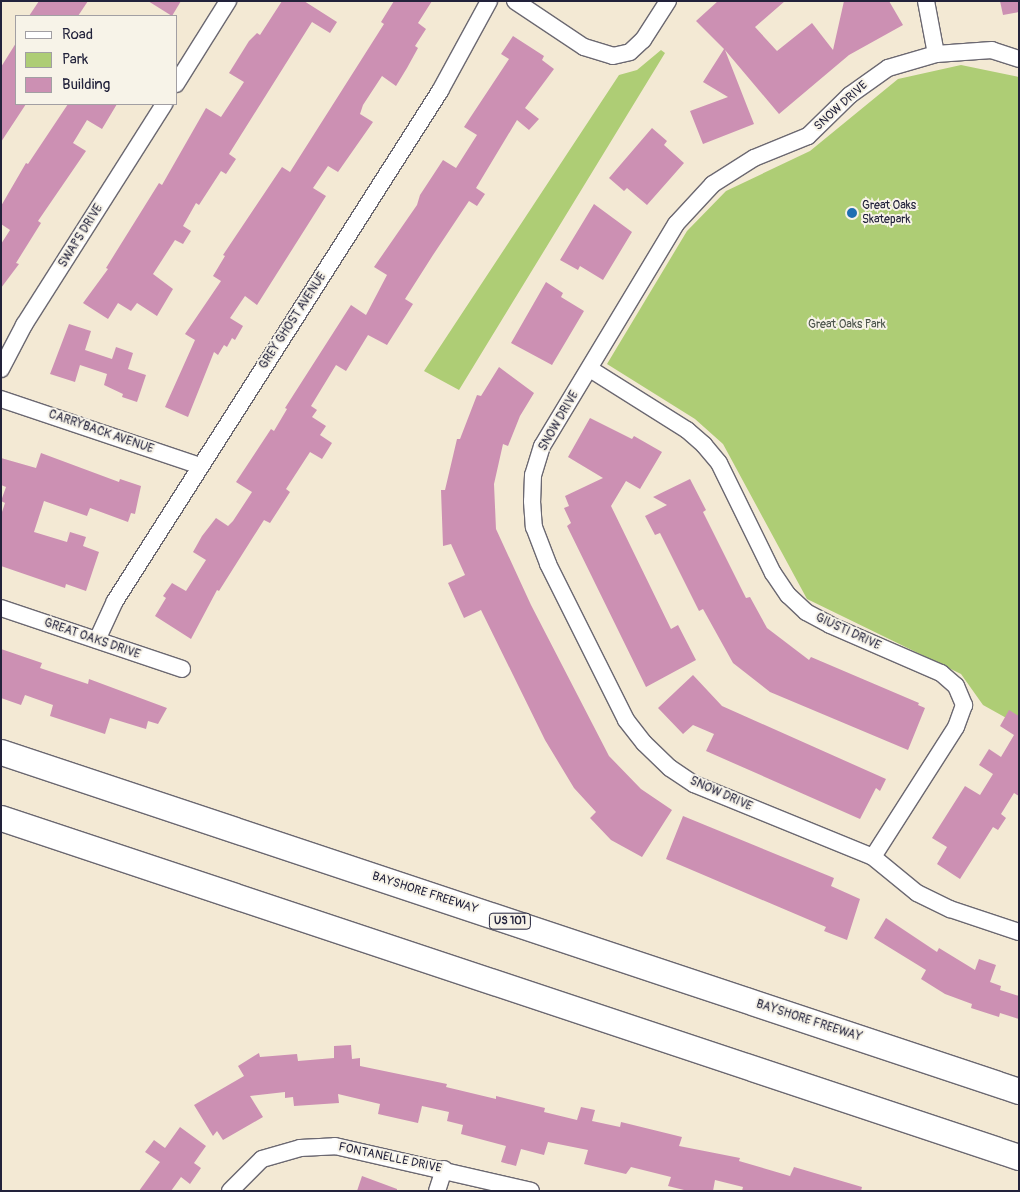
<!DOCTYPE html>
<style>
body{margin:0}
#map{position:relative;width:1020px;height:1192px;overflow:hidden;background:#f3e9d4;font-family:Pangolin,sans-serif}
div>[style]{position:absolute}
.green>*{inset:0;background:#aecd75}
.building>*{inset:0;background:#cc90b3}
.roads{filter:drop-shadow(1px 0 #6b6871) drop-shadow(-1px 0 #6b6871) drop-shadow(0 1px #6b6871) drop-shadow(0 -1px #6b6871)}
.minor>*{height:16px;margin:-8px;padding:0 8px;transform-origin:8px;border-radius:8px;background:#fff}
.highway>*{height:25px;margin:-12.5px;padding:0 12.5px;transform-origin:12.5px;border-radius:12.5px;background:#fff}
.dots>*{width:14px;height:14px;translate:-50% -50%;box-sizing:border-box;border:2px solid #f7f3e8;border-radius:50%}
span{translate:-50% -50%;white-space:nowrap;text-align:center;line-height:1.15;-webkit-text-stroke:4px #f7f3e8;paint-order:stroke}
.shield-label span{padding:1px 4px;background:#f7f3e8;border:1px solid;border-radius:4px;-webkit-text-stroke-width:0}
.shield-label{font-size:11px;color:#22223b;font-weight:700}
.street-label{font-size:12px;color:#22223b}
.poi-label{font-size:12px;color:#22223b}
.left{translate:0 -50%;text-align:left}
.park-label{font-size:12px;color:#4c554c}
.frame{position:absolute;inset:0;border:2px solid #22223b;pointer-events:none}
.legend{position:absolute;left:15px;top:15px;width:162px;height:90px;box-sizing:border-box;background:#f7f3e8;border:1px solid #a29fa3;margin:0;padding:6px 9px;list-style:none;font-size:15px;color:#22223b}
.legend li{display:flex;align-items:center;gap:10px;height:25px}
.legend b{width:25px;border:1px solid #a29fa3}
</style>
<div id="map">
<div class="green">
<div style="clip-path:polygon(661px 50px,665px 53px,459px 390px,424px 371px,619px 75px,637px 70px)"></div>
<div style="clip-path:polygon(961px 65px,1019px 77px,1019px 725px,983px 705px,961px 674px,807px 599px,723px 444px,695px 419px,607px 364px,687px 231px,726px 191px,810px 151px,898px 79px)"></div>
</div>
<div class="building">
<div style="clip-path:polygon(39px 1px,88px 1px,78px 16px,29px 16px)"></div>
<div style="clip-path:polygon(148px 1px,181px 1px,172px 16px)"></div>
<div style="clip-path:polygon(282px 1px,304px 1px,337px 22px,330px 33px,312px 22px,229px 154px,236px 159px,226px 174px,221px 171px,199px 205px,196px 203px,183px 226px,191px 231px,183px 244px,175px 240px,153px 274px,173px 289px,157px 316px,137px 303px,131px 311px,118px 303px,108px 319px,83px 303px,108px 269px,106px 268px,159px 183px,162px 185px,206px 108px,221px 117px,244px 82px,229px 73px,249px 41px,257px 33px,260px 35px)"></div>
<div style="clip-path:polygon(394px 1px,432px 1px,418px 23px,426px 29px,415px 46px,418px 48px,407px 68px,396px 86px,382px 76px,363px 105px,360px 114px,373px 122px,338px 172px,328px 166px,313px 188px,326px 196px,257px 305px,245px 296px,230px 318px,243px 326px,235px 340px,232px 338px,227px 347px,224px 345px,218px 355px,214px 352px,188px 417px,165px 407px,195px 340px,185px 334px,221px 281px,213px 276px,225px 256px,223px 255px,282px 167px,290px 172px,384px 24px,381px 22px)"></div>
<div style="clip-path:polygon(718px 1px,785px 1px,755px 27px,777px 51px,812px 23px,833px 50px,844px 1px,889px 1px,903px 25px,849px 55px,779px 114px,725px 50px,754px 124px,703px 144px,690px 111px,728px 97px,703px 82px,724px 49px,696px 21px)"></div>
<div style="clip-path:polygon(1000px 1px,1019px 1px,1019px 12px,1003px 15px)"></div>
<div style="clip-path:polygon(513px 36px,544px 56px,542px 60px,554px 69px,525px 108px,539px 119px,529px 130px,517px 120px,476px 188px,485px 194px,477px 206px,469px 201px,433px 255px,405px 299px,413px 304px,387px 345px,368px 335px,346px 371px,336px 365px,311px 406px,317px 410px,312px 417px,326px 426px,320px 435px,332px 443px,322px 459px,310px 452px,286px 489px,290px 492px,270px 523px,264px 520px,219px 591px,217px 590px,191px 639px,155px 616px,166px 598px,163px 596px,172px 583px,186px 591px,206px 560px,193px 552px,202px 536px,216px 518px,228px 526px,233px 521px,252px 492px,236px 482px,271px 429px,274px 431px,287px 409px,285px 408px,351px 305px,366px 315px,387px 275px,374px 267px,417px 205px,420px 195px,443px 160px,456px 168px,477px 135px,464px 127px,509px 59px,501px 54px)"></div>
<div style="clip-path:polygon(16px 43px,16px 104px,26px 104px,1px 142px,1px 67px)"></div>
<div style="clip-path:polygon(68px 104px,117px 104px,102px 129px,87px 120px,73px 143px,86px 151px,38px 221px,41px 223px,16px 263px,19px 264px,1px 288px,1px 244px,10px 230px,1px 224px,1px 206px,26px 163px,28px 164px)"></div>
<div style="clip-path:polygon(652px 128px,667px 141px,664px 145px,684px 163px,647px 205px,627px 188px,624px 191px,609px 178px)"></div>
<div style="clip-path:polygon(594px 204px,632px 232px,603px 280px,580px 266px,578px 270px,560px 260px)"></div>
<div style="clip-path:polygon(546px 282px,563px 293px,561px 297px,584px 311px,552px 365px,511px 343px)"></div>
<div style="clip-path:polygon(69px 324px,91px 331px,85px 350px,112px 359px,116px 347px,133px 353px,128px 369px,146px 375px,137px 402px,122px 397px,123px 394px,104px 385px,107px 374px,80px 365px,75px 382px,50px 374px)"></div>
<div style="clip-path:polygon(499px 367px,534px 393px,520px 416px,508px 446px,503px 444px,494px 484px,496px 529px,531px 605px,609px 756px,641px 789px,672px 810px,642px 857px,611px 840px,590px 818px,596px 812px,574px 788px,545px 740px,481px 610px,464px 618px,448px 583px,465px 575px,451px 544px,443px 546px,441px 490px,445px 490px,457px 439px,460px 439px,477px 395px,481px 396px)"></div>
<div style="clip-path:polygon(590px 418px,632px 439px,634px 436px,662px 452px,640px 489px,626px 481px,611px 506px,671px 629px,678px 625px,696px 660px,646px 687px,567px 526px,571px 523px,564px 508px,569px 506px,565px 496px,603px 478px,568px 457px)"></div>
<div style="clip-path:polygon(41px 453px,119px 482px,120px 479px,141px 486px,135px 514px,131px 513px,128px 522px,90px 508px,87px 516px,44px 501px,34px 532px,67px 542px,70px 532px,86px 537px,83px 546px,99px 552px,86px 591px,66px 584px,65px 588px,1px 566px,1px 515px,5px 503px,1px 501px,6px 487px,1px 485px,1px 458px,36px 468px)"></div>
<div style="clip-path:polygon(690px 479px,706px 510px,703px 512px,746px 598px,750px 597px,767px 628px,809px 660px,811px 657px,919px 703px,918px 705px,925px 708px,908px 750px,770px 692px,733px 663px,703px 609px,699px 611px,660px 533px,655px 535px,645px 516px,667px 505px,653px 497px)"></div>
<div style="clip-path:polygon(1px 649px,42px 663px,40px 668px,88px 684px,89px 679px,167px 708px,158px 724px,148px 721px,146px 729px,110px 718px,105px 734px,50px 716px,53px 705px,25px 695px,21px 705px,1px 698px)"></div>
<div style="clip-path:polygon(693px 675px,722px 706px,886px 779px,880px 791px,876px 788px,860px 819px,706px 751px,714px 734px,693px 725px,683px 734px,658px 708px)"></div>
<div style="clip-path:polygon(1009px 710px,1019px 716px,1019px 796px,1014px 793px,1001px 814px,1006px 818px,998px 830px,993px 827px,960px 879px,937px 864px,947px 847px,932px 838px,965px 786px,980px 795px,993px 774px,979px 765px,989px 749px,1001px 757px,1014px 735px,1000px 726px)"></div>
<div style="clip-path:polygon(683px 816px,834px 878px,831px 886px,860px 899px,847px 940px,824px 931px,826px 927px,666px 859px)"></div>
<div style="clip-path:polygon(886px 918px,937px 952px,939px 948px,975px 970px,979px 959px,996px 965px,990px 982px,1001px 986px,1000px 990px,1019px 996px,1019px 1019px,1000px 1013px,999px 1017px,971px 1008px,972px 1004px,945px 994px,921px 979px,926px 970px,874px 938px)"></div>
<div style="clip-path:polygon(351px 1045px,352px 1059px,360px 1058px,360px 1066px,447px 1084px,446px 1087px,496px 1099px,496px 1096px,545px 1108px,544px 1112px,577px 1120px,581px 1107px,595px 1110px,592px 1121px,620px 1127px,621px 1122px,682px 1137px,679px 1146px,740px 1158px,739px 1161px,790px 1176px,794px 1167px,862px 1187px,861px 1191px,742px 1191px,743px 1187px,715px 1180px,713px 1191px,688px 1191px,668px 1186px,671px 1177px,631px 1167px,626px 1174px,584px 1164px,588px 1150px,548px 1142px,544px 1155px,521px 1149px,516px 1166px,501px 1162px,506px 1146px,461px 1134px,463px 1125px,447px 1121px,449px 1112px,422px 1106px,418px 1123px,378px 1114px,380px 1104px,338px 1094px,339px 1103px,294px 1106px,293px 1097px,285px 1098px,285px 1092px,250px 1096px,263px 1117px,223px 1140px,217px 1131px,213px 1136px,194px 1105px,244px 1076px,238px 1066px,259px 1053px,260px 1057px,297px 1054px,298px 1061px,334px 1058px,334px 1046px)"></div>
<div style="clip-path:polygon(180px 1127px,206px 1146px,194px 1163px,201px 1168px,190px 1184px,181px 1177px,171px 1191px,139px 1191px,160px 1162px,145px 1152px,154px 1140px,165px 1148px)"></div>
<div style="clip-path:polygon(362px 1176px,397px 1189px,397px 1191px,357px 1191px)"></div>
</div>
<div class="roads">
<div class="minor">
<div style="left:515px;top:1px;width:83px;rotate:33.7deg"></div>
<div style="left:584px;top:47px;width:30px;rotate:17deg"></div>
<div style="left:613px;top:56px;width:17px;rotate:-13deg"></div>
<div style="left:630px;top:52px;width:18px;rotate:-43deg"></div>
<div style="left:643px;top:40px;width:46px;rotate:-57.3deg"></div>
<div style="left:926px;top:1px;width:54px;rotate:79.3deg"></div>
<div style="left:1019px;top:59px;width:28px;rotate:-162deg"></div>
<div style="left:992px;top:50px;width:56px;rotate:175.9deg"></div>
<div style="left:936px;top:54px;width:50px;rotate:163.7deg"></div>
<div style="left:888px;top:68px;width:47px;rotate:144.6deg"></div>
<div style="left:850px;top:95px;width:59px;rotate:135.7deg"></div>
<div style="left:808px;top:136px;width:58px;rotate:157.8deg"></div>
<div style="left:754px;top:158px;width:49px;rotate:147.6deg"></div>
<div style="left:713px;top:184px;width:54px;rotate:132.8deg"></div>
<div style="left:676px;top:224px;width:259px;rotate:121.1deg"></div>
<div style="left:542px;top:446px;width:30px;rotate:107deg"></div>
<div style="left:533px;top:475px;width:26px;rotate:92deg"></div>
<div style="left:532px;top:501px;width:26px;rotate:86deg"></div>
<div style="left:534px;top:527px;width:40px;rotate:69deg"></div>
<div style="left:548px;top:564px;width:174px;rotate:63.4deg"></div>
<div style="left:626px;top:720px;width:29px;rotate:52deg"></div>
<div style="left:644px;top:743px;width:36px;rotate:44deg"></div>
<div style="left:670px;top:768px;width:29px;rotate:34deg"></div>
<div style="left:694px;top:784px;width:193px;rotate:22.2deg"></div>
<div style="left:873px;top:857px;width:57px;rotate:39.3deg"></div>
<div style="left:917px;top:893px;width:37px;rotate:26deg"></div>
<div style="left:950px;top:909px;width:73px;rotate:18.4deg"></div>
<div style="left:176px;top:84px;width:98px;rotate:-57.9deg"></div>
<div style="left:1px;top:369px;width:50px;rotate:-62.4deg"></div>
<div style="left:24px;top:325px;width:262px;rotate:-57.6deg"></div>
<div style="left:590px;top:369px;width:115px;rotate:32.2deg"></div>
<div style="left:687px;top:430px;width:23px;rotate:41deg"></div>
<div style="left:704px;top:445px;width:23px;rotate:50deg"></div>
<div style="left:719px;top:463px;width:123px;rotate:63.9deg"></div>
<div style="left:773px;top:573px;width:27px;rotate:56deg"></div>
<div style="left:788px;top:595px;width:25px;rotate:43deg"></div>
<div style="left:806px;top:612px;width:27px;rotate:28deg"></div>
<div style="left:830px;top:625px;width:121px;rotate:23.4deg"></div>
<div style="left:941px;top:673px;width:20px;rotate:41deg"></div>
<div style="left:956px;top:686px;width:21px;rotate:67deg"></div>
<div style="left:964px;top:705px;width:23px;rotate:110deg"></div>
<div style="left:956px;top:727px;width:154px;rotate:122.6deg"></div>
<div style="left:1px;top:399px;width:210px;rotate:18.6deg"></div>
<div style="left:1px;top:608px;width:191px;rotate:18.6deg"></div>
<div style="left:97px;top:640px;width:43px;rotate:-65.2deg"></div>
<div style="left:115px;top:601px;width:605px;rotate:-57.49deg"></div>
<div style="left:440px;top:91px;width:102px;rotate:-61.4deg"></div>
<div style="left:230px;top:1191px;width:45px;rotate:-45deg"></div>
<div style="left:262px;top:1159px;width:40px;rotate:-16deg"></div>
<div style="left:300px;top:1148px;width:35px;rotate:-3deg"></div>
<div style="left:335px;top:1146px;width:201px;rotate:12.9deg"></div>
<div style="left:437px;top:1191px;width:23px;rotate:-72deg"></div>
</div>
<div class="highway">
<div style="left:1px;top:752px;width:1073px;rotate:18.42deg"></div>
<div style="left:1px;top:818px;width:1073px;rotate:18.42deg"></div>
</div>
</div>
<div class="dots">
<div style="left:852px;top:213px;background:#1f6fb2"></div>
</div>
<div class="shield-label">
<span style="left:510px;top:921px">US 101</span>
</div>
<div class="street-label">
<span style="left:841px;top:106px;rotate:-42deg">SNOW DRIVE</span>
<span style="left:81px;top:236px;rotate:-58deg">SWAPS DRIVE</span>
<span style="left:293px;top:321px;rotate:-57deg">GREY GHOST AVENUE</span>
<span style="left:559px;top:421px;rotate:-60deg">SNOW DRIVE</span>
<span style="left:101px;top:432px;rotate:19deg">CARRYBACK AVENUE</span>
<span style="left:848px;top:632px;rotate:25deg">GIUSTI DRIVE</span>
<span style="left:92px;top:639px;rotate:19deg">GREAT OAKS DRIVE</span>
<span style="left:721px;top:794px;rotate:24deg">SNOW DRIVE</span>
<span style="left:425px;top:893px;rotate:18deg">BAYSHORE FREEWAY</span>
<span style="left:809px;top:1021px;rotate:18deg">BAYSHORE FREEWAY</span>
<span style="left:390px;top:1158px;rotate:12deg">FONTANELLE DRIVE</span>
</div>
<div class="poi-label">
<span class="left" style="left:862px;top:213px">Great Oaks<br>Skatepark</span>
</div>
<div class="park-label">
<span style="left:847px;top:325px">Great Oaks Park</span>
</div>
<div class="frame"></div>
<ul class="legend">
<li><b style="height:6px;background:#fff"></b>Road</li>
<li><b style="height:14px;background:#aecd75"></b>Park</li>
<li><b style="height:14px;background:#cc90b3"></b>Building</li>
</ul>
</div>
